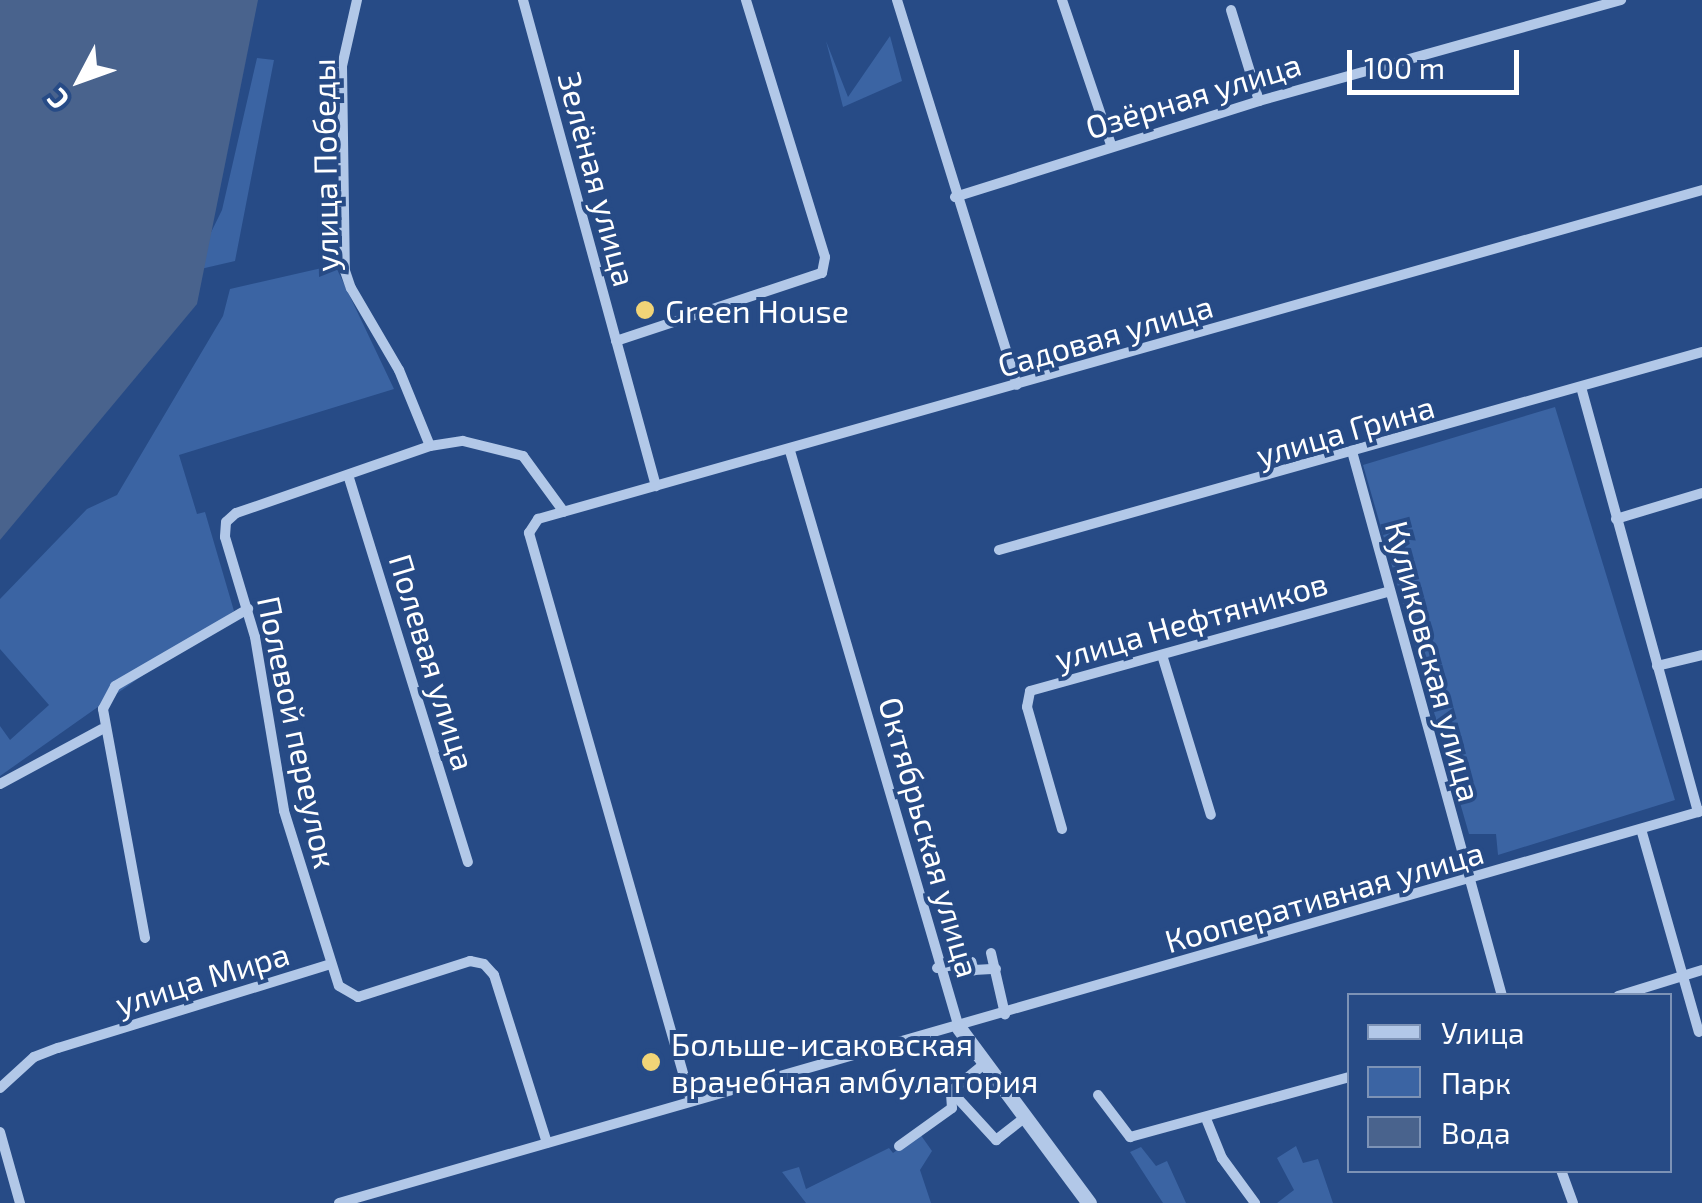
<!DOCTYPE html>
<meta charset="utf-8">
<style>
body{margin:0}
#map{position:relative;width:1702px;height:1203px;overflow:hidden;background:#274b86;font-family:"Exo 2",sans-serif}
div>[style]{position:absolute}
.green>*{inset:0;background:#3b64a3}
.water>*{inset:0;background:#49638d}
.minor>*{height:10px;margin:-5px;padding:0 5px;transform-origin:5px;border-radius:5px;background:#b2c8e8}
.tertiary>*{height:15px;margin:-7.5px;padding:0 7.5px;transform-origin:7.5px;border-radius:7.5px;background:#b2c8e8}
.dots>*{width:28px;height:28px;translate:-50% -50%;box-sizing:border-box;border:5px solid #274b86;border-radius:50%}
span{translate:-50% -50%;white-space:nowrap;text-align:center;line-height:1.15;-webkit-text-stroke:8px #274b86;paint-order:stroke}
.street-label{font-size:32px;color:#fff}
.poi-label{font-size:32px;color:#fff}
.left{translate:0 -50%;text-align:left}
.legend{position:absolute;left:1347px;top:993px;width:325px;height:180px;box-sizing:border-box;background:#274b86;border:2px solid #7d93b6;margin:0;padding:12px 18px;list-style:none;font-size:30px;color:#fff}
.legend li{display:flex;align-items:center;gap:20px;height:50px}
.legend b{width:50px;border:2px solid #7d93b6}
.north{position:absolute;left:30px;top:30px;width:100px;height:100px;-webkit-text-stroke:8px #274b86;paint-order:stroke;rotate:229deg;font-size:28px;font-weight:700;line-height:40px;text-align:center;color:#fff}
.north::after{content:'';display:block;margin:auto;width:35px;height:45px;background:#fff;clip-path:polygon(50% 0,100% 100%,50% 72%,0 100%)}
.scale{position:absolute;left:1347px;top:50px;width:172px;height:45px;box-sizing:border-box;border:5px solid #fff;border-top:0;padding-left:12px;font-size:30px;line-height:35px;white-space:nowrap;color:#fff;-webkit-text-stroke:8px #274b86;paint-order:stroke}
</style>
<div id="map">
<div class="green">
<div style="clip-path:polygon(890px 36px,902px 81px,843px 107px,826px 41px,848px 97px)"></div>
<div style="clip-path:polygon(257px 58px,274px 60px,235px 261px,192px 271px,222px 210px)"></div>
<div style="clip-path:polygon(335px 265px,394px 389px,179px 455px,197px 514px,205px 512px,234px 611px,0 776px,0 726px,10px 740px,49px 705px,0 649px,0 599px,87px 509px,117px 495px,223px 316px,230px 289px)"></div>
<div style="clip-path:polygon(1555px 407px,1675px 800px,1498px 855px,1496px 834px,1469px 834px,1363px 465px)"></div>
<div style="clip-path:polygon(920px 1134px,932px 1151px,920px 1170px,931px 1203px,806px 1203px,782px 1172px,799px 1167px,806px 1189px,889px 1148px,893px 1153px)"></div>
<div style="clip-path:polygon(1296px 1146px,1303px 1163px,1318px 1159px,1333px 1203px,1277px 1203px,1294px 1190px,1277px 1158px)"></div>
<div style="clip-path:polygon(1141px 1147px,1156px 1166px,1167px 1161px,1186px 1203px,1163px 1203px,1130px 1152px)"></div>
</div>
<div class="water">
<div style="clip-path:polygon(0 0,258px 0,197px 304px,0 540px)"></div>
</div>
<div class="minor">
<div style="left:357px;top:0;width:68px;rotate:102.8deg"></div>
<div style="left:342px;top:66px;width:205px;rotate:89.2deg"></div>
<div style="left:345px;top:271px;width:18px;rotate:71deg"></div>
<div style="left:351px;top:288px;width:95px;rotate:59.7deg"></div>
<div style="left:399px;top:370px;width:82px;rotate:67.8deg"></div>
<div style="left:430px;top:446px;width:33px;rotate:-9deg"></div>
<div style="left:463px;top:441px;width:62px;rotate:14deg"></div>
<div style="left:523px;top:456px;width:69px;rotate:53.8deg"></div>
<div style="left:523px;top:0;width:504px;rotate:74.7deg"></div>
<div style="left:897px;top:0;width:403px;rotate:72.7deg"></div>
<div style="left:1062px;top:0;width:153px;rotate:71.3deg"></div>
<div style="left:1231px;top:10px;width:95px;rotate:72.9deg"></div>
<div style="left:955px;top:197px;width:319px;rotate:-17.5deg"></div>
<div style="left:1259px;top:101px;width:376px;rotate:-15.6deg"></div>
<div style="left:616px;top:341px;width:217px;rotate:-18.3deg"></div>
<div style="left:822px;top:273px;width:16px;rotate:-79deg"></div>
<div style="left:825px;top:257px;width:269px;rotate:-107.1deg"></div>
<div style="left:1581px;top:387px;width:441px;rotate:74.6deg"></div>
<div style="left:430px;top:446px;width:205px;rotate:160.9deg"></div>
<div style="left:236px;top:513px;width:13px;rotate:138deg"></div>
<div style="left:226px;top:522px;width:15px;rotate:94deg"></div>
<div style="left:225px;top:537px;width:104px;rotate:73.3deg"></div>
<div style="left:255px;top:637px;width:176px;rotate:80.5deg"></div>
<div style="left:284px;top:811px;width:183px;rotate:72.6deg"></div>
<div style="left:339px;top:986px;width:22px;rotate:30deg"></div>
<div style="left:358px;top:997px;width:118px;rotate:-17.8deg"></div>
<div style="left:470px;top:961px;width:14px;rotate:12deg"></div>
<div style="left:484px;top:964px;width:15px;rotate:48deg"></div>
<div style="left:494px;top:975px;width:176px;rotate:72.5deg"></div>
<div style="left:790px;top:451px;width:601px;rotate:73.67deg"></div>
<div style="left:1353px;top:455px;width:561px;rotate:74.6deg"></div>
<div style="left:349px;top:478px;width:402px;rotate:72.8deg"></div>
<div style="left:1616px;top:519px;width:90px;rotate:-16.8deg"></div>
<div style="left:999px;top:550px;width:730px;rotate:-15.73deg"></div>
<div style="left:1162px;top:655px;width:167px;rotate:73deg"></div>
<div style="left:1657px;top:666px;width:46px;rotate:-13.7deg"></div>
<div style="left:0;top:784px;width:116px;rotate:-28.3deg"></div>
<div style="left:1062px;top:829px;width:127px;rotate:-106deg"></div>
<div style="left:1027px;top:707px;width:16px;rotate:-79deg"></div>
<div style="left:1030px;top:691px;width:371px;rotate:-15.5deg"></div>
<div style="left:1641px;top:829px;width:211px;rotate:74.1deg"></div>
<div style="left:145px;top:938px;width:233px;rotate:-100.4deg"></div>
<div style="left:103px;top:709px;width:26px;rotate:-62deg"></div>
<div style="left:115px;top:686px;width:154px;rotate:-30.1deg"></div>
<div style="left:991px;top:953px;width:63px;rotate:77.1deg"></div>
<div style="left:937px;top:968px;width:35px;rotate:-10deg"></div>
<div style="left:971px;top:962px;width:9px;rotate:69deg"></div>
<div style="left:974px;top:970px;width:22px;rotate:-3deg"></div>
<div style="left:1618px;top:996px;width:88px;rotate:-17.2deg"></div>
<div style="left:983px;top:1065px;width:41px;rotate:140.9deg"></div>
<div style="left:951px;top:1091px;width:67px;rotate:47.4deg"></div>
<div style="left:996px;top:1140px;width:36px;rotate:-38deg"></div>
<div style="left:0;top:1088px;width:46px;rotate:-42.4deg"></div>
<div style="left:34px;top:1057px;width:26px;rotate:-21deg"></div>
<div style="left:58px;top:1048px;width:282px;rotate:-17.1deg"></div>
<div style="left:1098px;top:1095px;width:53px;rotate:52.7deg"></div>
<div style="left:1130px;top:1137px;width:228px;rotate:-15.3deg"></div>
<div style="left:691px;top:1101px;width:591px;rotate:-105.92deg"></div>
<div style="left:529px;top:533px;width:17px;rotate:-57deg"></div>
<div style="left:538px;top:519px;width:1210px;rotate:-15.78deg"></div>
<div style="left:1207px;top:1121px;width:40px;rotate:68deg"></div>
<div style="left:1222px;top:1158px;width:56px;rotate:53.7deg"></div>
<div style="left:0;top:1132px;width:74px;rotate:74.3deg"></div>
<div style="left:899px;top:1146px;width:65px;rotate:-35.6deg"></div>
<div style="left:952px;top:1108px;width:16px;rotate:-94deg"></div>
<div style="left:1561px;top:1170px;width:35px;rotate:70deg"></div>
<div style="left:339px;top:1203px;width:1418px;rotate:-16.05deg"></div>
</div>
<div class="tertiary">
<div style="left:959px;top:1028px;width:218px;rotate:53.4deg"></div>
</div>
<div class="dots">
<div style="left:645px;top:310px;background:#f1d477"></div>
<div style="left:651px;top:1062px;background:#f1d477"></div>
</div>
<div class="street-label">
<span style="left:1193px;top:95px;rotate:-17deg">Озёрная улица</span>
<span style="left:324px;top:165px;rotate:-91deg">улица Победы</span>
<span style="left:598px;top:179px;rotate:75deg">Зелёная улица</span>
<span style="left:1105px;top:335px;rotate:-16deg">Садовая улица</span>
<span style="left:1345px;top:430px;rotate:-16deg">улица Грина</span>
<span style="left:1191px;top:620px;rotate:-16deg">улица Нефтяников</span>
<span style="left:1434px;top:661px;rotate:75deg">Куликовская улица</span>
<span style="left:433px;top:662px;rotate:73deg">Полевая улица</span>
<span style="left:298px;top:732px;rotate:78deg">Полевой переулок</span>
<span style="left:930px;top:837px;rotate:74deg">Октябрьская улица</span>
<span style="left:1324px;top:896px;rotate:-16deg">Кооперативная улица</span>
<span style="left:202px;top:978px;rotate:-17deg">улица Мира</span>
</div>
<div class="poi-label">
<span class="left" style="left:665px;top:310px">Green House</span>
<span class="left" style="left:671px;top:1062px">Больше-исаковская<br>врачебная амбулатория</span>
</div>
<ul class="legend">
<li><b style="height:12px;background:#b2c8e8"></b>Улица</li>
<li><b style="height:28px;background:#3b64a3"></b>Парк</li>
<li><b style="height:28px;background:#49638d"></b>Вода</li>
</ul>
<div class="north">С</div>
<div class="scale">100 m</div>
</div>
